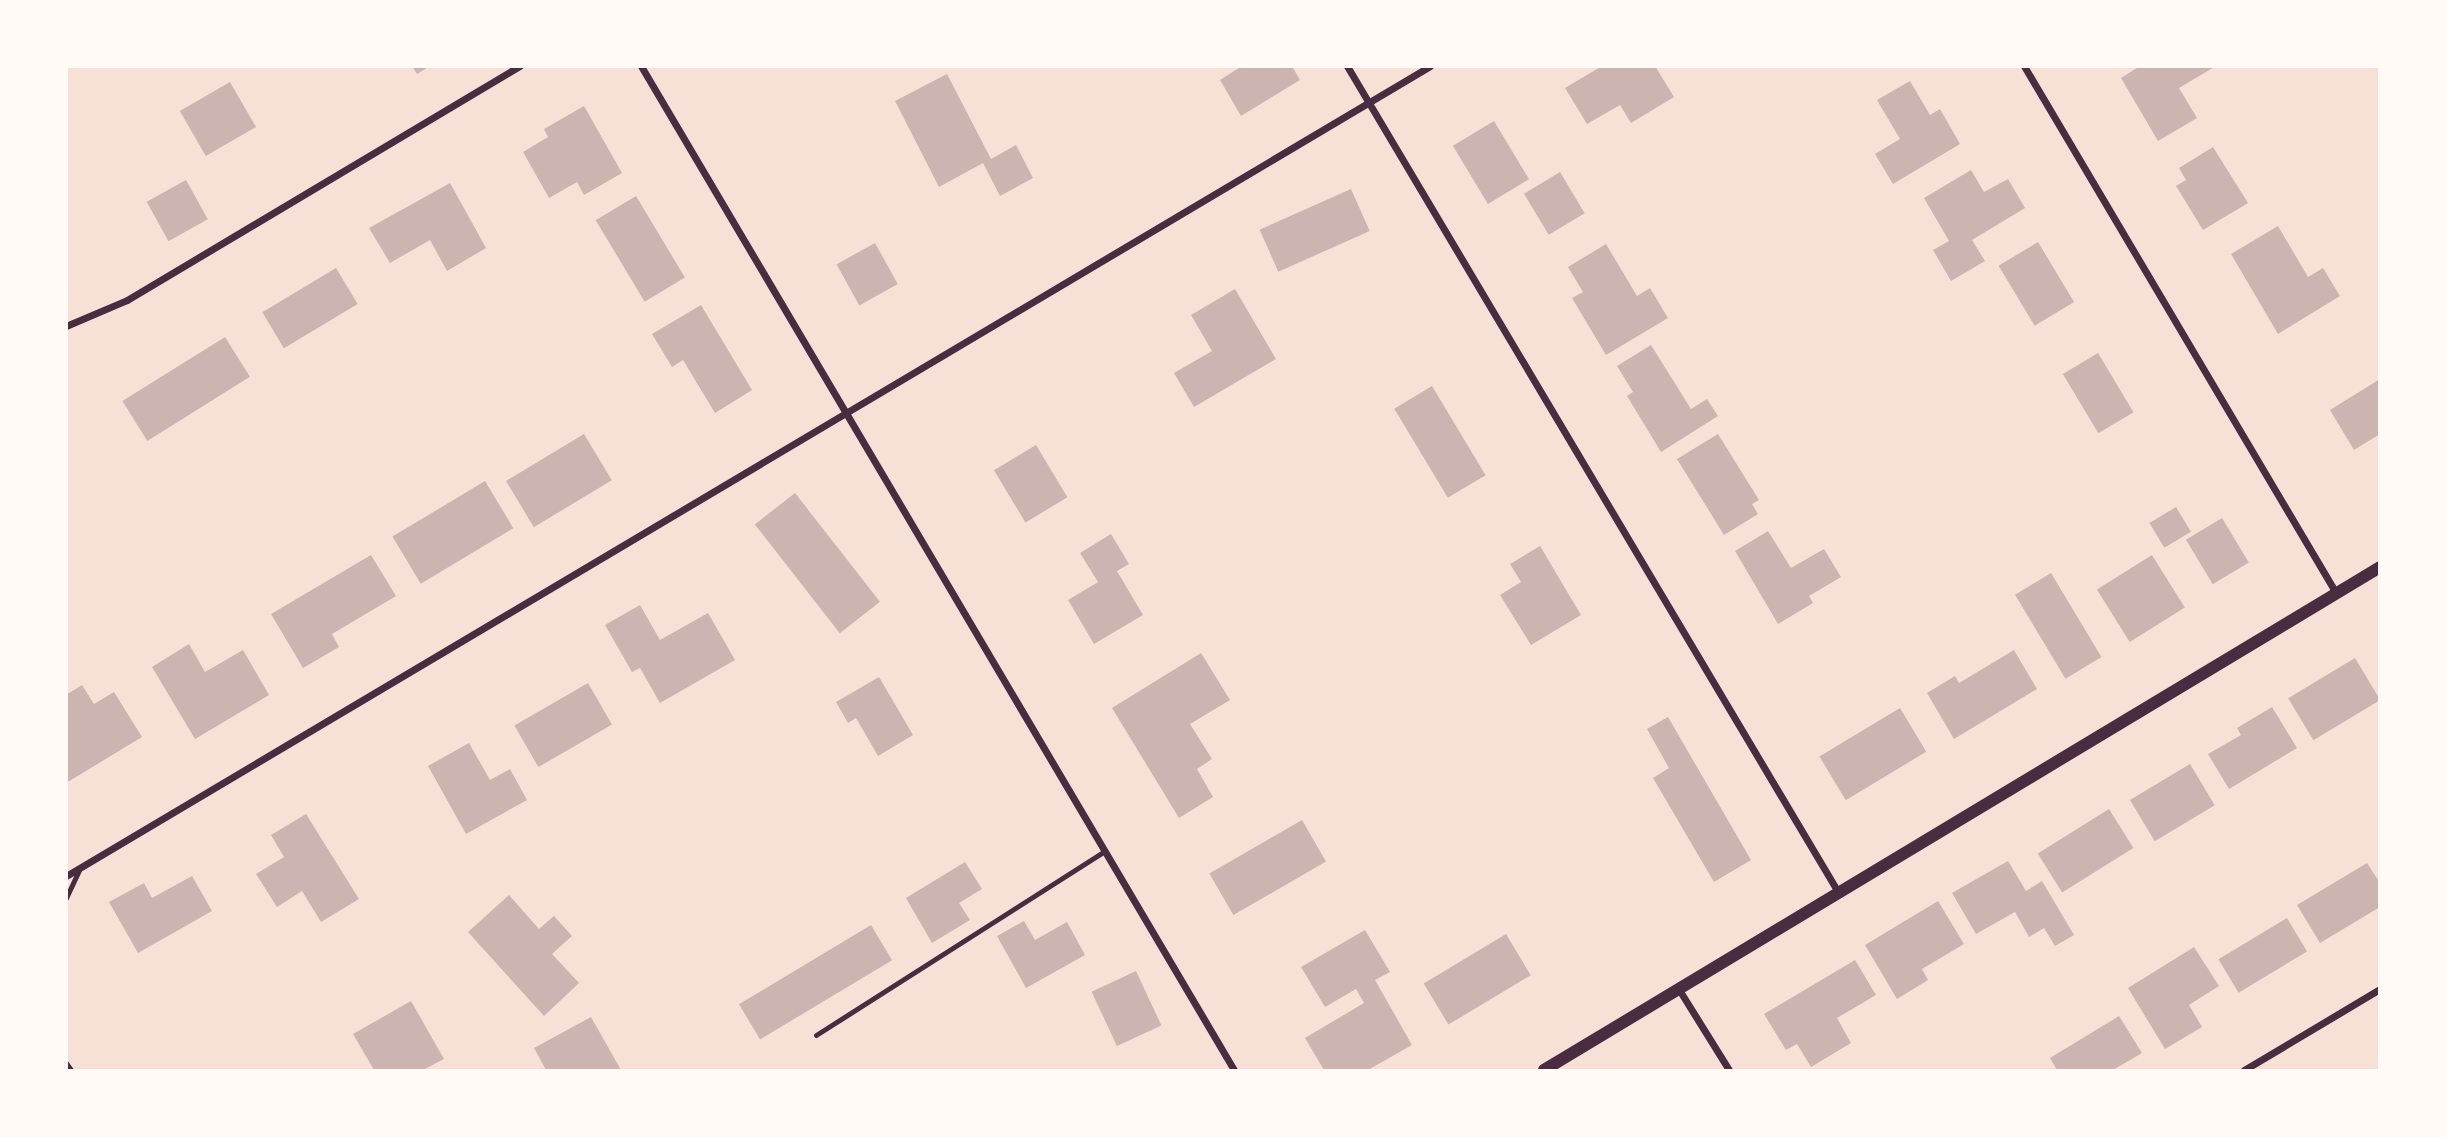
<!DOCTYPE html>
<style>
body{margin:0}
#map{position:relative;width:2446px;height:1137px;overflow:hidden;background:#f7e1d7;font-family:"Space Grotesk",sans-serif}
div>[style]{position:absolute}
.building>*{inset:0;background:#ccb4b1;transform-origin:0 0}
.service>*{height:5px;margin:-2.5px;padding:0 2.5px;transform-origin:2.5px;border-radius:2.5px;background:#4a2c40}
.minor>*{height:7px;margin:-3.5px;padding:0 3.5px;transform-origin:3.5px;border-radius:3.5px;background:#4a2c40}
.tertiary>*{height:12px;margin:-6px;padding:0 6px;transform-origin:6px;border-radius:6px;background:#4a2c40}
span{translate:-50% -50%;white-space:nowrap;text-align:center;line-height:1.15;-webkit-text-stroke:7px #fffaf5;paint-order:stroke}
.frame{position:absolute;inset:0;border:68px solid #fffaf5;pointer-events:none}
</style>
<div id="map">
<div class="building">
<div style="clip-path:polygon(412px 66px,430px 66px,417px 74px)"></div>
<div style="clip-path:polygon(1242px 66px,1292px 66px,1300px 80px,1241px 116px,1220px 80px)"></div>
<div style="clip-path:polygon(1602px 66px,1655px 66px,1674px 97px,1631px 123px,1620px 105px,1587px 124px,1565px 88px)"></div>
<div style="clip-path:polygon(2140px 66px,2216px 66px,2179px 88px,2197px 118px,2158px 141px,2121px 78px)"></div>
<div style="clip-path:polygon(947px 74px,991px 159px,1016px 145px,1033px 178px,1000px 196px,983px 163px,939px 187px,895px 101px)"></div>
<div style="clip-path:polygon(1910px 81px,1930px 115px,1940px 109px,1960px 144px,1893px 184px,1875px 154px,1900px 139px,1877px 100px)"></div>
<div style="left:230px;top:82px;width:52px;height:58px;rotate:60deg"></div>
<div style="clip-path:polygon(584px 106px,622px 173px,584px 195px,577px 182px,549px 198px,523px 152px,548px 137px,544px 129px)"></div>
<div style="left:1494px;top:121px;width:68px;height:48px;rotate:59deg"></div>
<div style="clip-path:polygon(2213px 147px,2248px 203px,2203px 230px,2176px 186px,2186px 180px,2179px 168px)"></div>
<div style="clip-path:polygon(1971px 170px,1984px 192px,2008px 179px,2025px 208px,1972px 240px,1985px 261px,1951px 281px,1933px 250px,1949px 241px,1924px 198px)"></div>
<div style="left:1560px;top:172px;width:48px;height:42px;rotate:59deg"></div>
<div style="left:186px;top:180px;width:45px;height:45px;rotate:61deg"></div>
<div style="clip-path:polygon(450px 183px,486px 248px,447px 271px,430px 240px,390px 263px,369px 228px)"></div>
<div style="left:1351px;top:189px;width:46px;height:100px;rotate:66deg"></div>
<div style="left:636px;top:196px;width:95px;height:47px;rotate:59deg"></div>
<div style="clip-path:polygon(2278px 226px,2308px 277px,2323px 268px,2340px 296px,2278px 334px,2231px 254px)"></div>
<div style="left:2038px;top:242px;width:70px;height:46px;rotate:59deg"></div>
<div style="left:875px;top:243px;width:47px;height:44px;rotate:61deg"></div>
<div style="clip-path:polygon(1606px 244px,1637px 296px,1650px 288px,1668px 318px,1606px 355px,1572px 298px,1583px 292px,1568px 267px)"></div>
<div style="left:336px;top:268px;width:42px;height:86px;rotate:59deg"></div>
<div style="clip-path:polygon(1235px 289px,1276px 359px,1194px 407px,1174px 373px,1212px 351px,1191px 315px)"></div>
<div style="clip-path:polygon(701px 305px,752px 390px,715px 413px,683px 360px,672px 367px,652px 334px)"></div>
<div style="left:225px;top:337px;width:47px;height:121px;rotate:58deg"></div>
<div style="clip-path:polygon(1651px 345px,1691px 409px,1707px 399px,1718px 416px,1661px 452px,1627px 396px,1633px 392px,1617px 366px)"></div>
<div style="left:2098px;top:353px;width:69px;height:41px;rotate:59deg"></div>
<div style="clip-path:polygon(2380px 379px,2380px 434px,2354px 450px,2330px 410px)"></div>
<div style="left:1432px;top:386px;width:104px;height:44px;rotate:59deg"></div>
<div style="left:584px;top:434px;width:54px;height:91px;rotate:59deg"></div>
<div style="clip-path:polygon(1718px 434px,1759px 500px,1752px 504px,1758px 514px,1724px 535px,1677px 459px)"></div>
<div style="left:1036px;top:445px;width:61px;height:49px;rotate:59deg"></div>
<div style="left:485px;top:481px;width:55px;height:108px;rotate:59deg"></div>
<div style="left:795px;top:493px;width:138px;height:51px;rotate:52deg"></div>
<div style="left:2176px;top:507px;width:29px;height:31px;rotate:59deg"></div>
<div style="left:2222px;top:518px;width:52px;height:42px;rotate:59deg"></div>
<div style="clip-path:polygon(1768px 531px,1791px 568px,1824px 549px,1841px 577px,1809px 596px,1813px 603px,1778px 624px,1735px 551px)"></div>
<div style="clip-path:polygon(1111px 534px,1129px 564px,1117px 571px,1143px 615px,1094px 644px,1068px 600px,1098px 582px,1080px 553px)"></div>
<div style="clip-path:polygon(1540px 546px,1581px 615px,1531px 645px,1500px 595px,1521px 582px,1510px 564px)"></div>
<div style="clip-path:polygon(371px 555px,396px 596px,332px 634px,339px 647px,303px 668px,271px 614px)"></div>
<div style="left:2152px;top:555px;width:62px;height:65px;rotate:58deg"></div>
<div style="left:2051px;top:573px;width:98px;height:42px;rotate:59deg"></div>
<div style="clip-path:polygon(640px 605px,660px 640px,708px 613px,735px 660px,660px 703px,640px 668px,632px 672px,605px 625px)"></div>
<div style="clip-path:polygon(189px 644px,205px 672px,243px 650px,269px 695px,195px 739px,152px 667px)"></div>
<div style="clip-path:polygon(2014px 650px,2037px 689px,1954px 739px,1927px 693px,1955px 676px,1959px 683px)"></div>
<div style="clip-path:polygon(1201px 653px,1230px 700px,1190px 724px,1212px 759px,1197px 769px,1213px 797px,1179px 818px,1112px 708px)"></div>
<div style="left:2355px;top:658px;width:49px;height:78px;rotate:59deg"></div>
<div style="clip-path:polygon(879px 677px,913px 735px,878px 756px,856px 718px,848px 723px,836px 702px)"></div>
<div style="left:588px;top:683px;width:48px;height:85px;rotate:60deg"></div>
<div style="clip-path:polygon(82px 685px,94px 704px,114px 692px,142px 737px,66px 783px,66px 695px)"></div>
<div style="clip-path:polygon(2272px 707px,2297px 748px,2229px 789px,2208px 754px,2241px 735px,2237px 728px)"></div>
<div style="left:1900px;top:708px;width:51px;height:94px;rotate:59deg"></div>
<div style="clip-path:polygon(1668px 717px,1751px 860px,1714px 882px,1653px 778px,1669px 768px,1647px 729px)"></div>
<div style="clip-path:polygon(469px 743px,490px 780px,510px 769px,527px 800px,466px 834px,428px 766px)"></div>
<div style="left:2190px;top:764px;width:48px;height:70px;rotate:59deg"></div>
<div style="left:2109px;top:809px;width:46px;height:84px;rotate:58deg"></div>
<div style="clip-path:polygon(306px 814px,359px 899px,321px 922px,302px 891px,277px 907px,256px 874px,284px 857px,271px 835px)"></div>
<div style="left:1302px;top:820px;width:48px;height:107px;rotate:60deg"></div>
<div style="clip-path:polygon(2008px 861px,2026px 891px,2042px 881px,2074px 935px,2055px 946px,2044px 928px,2029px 937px,2015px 912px,1976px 934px,1952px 893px)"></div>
<div style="clip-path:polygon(965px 862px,982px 889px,959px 903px,970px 920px,932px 943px,906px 898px)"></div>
<div style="clip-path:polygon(2367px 863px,2380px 883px,2380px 907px,2320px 943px,2297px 905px)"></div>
<div style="clip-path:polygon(192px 876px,212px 911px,138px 953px,109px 902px,144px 883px,152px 898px)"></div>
<div style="clip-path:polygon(509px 895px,539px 929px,554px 916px,572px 936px,552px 954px,579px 983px,544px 1016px,468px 932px)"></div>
<div style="clip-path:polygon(1938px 901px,1964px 944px,1922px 969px,1928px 980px,1897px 999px,1865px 945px)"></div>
<div style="left:2287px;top:918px;width:39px;height:80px;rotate:59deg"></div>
<div style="clip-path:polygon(1024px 921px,1035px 940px,1067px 922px,1085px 955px,1026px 988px,997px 936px)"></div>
<div style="left:871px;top:925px;width:41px;height:154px;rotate:59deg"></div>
<div style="clip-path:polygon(1365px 930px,1390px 972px,1375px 980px,1412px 1045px,1368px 1070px,1324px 1070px,1305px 1038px,1364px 1003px,1356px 989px,1325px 1007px,1301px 967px)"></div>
<div style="left:1506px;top:934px;width:48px;height:96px;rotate:59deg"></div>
<div style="clip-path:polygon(2194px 947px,2219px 986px,2189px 1005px,2202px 1027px,2165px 1049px,2128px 988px)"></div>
<div style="clip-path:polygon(1855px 960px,1876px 995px,1837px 1018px,1851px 1043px,1811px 1067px,1797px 1044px,1786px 1050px,1764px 1014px)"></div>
<div style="left:1136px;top:971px;width:60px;height:49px;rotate:65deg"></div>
<div style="clip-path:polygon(411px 1001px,444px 1059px,423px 1070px,374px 1070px,353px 1034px)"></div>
<div style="clip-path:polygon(2119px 1016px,2142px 1053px,2113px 1070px,2057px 1070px,2050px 1058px)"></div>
<div style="clip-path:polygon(591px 1017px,621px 1070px,546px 1070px,534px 1048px)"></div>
</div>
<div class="service">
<div style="left:66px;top:898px;width:33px;rotate:-65deg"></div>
<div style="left:816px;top:1035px;width:343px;rotate:-32.5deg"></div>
<div style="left:66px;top:1063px;width:9px;rotate:54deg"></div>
</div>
<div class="minor">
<div style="left:641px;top:66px;width:1166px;rotate:59.43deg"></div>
<div style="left:1347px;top:66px;width:961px;rotate:59.27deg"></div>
<div style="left:2024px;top:66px;width:612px;rotate:59.37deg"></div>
<div style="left:66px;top:326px;width:66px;rotate:-23.1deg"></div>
<div style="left:127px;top:300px;width:457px;rotate:-30.8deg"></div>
<div style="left:66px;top:876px;width:1586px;rotate:-30.7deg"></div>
<div style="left:1678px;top:988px;width:97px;rotate:58.1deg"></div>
<div style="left:2244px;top:1070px;width:158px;rotate:-30.8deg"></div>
</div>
<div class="tertiary">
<div style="left:1544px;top:1070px;width:976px;rotate:-31.03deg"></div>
</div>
<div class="frame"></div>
</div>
